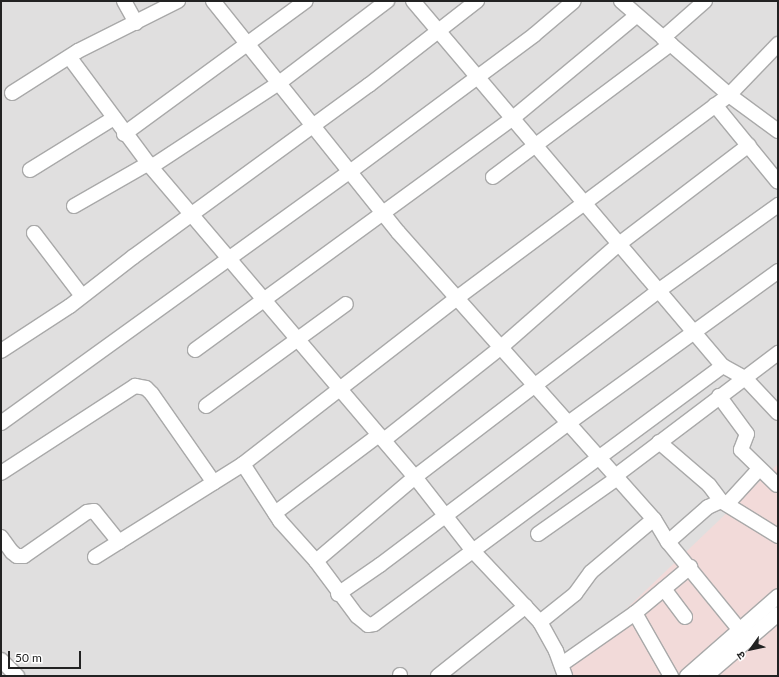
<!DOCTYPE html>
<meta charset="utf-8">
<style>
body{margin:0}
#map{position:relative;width:779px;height:677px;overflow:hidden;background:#f2efe9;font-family:Lato,"Noto Sans Devanagari",sans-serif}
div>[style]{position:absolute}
.residential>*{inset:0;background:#e0dfdf;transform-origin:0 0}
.commercial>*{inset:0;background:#f2dad9}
.roads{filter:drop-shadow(1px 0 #a9a9a9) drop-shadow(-1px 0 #a9a9a9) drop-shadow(0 1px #a9a9a9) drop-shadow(0 -1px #a9a9a9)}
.minor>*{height:14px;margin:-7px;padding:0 7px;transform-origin:7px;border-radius:7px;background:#fff}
span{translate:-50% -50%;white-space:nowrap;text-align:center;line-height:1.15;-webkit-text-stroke:3px #fff;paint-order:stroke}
.frame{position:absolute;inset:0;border:2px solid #222;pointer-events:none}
.north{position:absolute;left:731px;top:629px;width:40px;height:40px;-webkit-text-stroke:3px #fff;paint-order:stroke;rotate:237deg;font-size:11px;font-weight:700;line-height:16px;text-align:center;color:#222}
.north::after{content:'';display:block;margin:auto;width:14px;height:18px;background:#222;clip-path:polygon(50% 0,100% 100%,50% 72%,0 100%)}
.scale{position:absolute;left:8px;top:651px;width:73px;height:18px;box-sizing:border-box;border:2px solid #222;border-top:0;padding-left:5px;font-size:12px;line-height:14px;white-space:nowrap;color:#222;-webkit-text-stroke:3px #fff;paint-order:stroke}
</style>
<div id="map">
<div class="residential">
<div style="left:1px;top:1px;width:777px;height:675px"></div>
</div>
<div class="commercial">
<div style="clip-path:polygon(778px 464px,778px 673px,775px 676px,556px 676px)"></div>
</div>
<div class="roads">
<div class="minor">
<div style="left:124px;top:1px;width:25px;rotate:61deg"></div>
<div style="left:213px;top:1px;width:296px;rotate:51.3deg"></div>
<div style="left:398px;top:232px;width:385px;rotate:48.3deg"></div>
<div style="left:654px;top:519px;width:27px;rotate:59deg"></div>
<div style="left:668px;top:542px;width:127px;rotate:50.8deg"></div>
<div style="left:413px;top:1px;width:479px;rotate:49.7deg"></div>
<div style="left:723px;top:366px;width:25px;rotate:29deg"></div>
<div style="left:745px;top:378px;width:48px;rotate:46.7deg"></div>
<div style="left:621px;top:1px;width:143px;rotate:41deg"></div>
<div style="left:729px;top:95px;width:61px;rotate:36.3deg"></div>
<div style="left:663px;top:38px;width:56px;rotate:-41.4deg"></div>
<div style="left:70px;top:58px;width:136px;rotate:53.4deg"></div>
<div style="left:151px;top:167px;width:407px;rotate:49.6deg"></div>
<div style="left:415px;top:477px;width:94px;rotate:51.9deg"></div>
<div style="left:473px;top:551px;width:98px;rotate:46.7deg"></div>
<div style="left:540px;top:622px;width:33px;rotate:61deg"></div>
<div style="left:556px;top:651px;width:27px;rotate:70deg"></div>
<div style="left:12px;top:93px;width:78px;rotate:-32.5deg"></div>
<div style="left:78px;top:51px;width:112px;rotate:-26.6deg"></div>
<div style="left:715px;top:105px;width:99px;rotate:50.7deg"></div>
<div style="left:124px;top:134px;width:225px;rotate:-36.2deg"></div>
<div style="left:151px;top:167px;width:153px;rotate:-33.3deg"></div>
<div style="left:279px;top:83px;width:136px;rotate:-37.2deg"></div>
<div style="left:30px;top:170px;width:99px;rotate:-31.8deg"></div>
<div style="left:493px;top:177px;width:222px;rotate:-36.8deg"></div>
<div style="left:74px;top:206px;width:86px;rotate:-29.8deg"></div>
<div style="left:34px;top:233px;width:79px;rotate:52.7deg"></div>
<div style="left:195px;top:350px;width:394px;rotate:-36.1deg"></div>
<div style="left:513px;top:118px;width:160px;rotate:-39.7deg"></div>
<div style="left:1px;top:351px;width:82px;rotate:-33.1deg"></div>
<div style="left:70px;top:306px;width:80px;rotate:-37.9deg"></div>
<div style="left:133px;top:257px;width:292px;rotate:-36.1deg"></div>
<div style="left:369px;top:85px;width:137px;rotate:-37.9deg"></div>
<div style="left:719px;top:396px;width:47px;rotate:53.6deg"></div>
<div style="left:747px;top:434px;width:17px;rotate:111deg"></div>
<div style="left:741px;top:450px;width:50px;rotate:44.2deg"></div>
<div style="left:206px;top:406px;width:173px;rotate:-36.1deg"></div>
<div style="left:1px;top:423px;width:431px;rotate:-35.8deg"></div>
<div style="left:351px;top:171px;width:228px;rotate:-36.6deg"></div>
<div style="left:534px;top:35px;width:52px;rotate:-40.4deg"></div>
<div style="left:384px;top:440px;width:148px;rotate:-38.4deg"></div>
<div style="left:500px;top:348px;width:158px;rotate:-41.2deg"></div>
<div style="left:619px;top:244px;width:163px;rotate:-37.3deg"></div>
<div style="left:659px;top:442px;width:66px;rotate:40.7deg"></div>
<div style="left:709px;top:485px;width:20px;rotate:53deg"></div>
<div style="left:243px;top:464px;width:68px;rotate:57deg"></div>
<div style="left:280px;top:521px;width:54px;rotate:48deg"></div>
<div style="left:316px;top:561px;width:69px;rotate:53.3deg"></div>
<div style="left:357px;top:616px;width:14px;rotate:39deg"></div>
<div style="left:368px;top:625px;width:6px;rotate:-9deg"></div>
<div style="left:374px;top:624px;width:434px;rotate:-36.5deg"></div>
<div style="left:1px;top:473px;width:160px;rotate:-33deg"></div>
<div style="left:135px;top:386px;width:11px;rotate:10deg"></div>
<div style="left:146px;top:388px;width:8px;rotate:45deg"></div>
<div style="left:152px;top:394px;width:108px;rotate:55.1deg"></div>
<div style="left:614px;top:477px;width:206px;rotate:-37.1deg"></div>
<div style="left:728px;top:503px;width:46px;rotate:-47.6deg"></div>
<div style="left:275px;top:513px;width:130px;rotate:-36.9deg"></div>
<div style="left:538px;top:534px;width:95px;rotate:-35.2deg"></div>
<div style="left:1px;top:537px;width:19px;rotate:54deg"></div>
<div style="left:12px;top:552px;width:6px;rotate:39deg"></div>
<div style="left:17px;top:556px;width:7px"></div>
<div style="left:24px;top:556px;width:77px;rotate:-34.9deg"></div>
<div style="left:87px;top:512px;width:7px;rotate:-8deg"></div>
<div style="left:94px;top:511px;width:40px;rotate:51deg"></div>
<div style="left:668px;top:542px;width:53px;rotate:-41.2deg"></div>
<div style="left:708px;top:507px;width:14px;rotate:-25deg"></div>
<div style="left:721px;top:501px;width:67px;rotate:31.6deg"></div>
<div style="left:95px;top:557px;width:175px;rotate:-32.1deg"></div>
<div style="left:243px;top:464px;width:271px;rotate:-37.8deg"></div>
<div style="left:457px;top:298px;width:339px;rotate:-36.7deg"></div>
<div style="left:729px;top:95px;width:71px;rotate:-46.1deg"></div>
<div style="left:316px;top:561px;width:130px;rotate:-40.3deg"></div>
<div style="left:415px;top:477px;width:306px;rotate:-37.4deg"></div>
<div style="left:658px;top:291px;width:148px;rotate:-35.6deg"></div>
<div style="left:664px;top:589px;width:35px;rotate:53deg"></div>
<div style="left:338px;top:594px;width:51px;rotate:-34.6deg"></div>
<div style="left:380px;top:565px;width:234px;rotate:-37deg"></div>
<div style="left:567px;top:424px;width:261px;rotate:-35.9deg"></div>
<div style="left:635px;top:613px;width:73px;rotate:60.3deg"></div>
<div style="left:540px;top:622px;width:45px;rotate:-38.7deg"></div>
<div style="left:575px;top:594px;width:27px;rotate:-54deg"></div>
<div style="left:591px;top:572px;width:82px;rotate:-40.1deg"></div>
<div style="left:1px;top:660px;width:23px;rotate:45deg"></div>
<div style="left:562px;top:664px;width:89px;rotate:-34.9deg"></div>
<div style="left:635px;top:613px;width:72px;rotate:-39.9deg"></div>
<div style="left:400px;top:676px;width:1px;rotate:-90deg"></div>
<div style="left:438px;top:676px;width:112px;rotate:-38.5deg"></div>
<div style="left:687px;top:676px;width:121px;rotate:-41.3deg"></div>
<div style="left:706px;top:676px;width:95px;rotate:-40.7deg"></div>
</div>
</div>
<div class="frame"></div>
<div class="north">उ</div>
<div class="scale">50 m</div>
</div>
